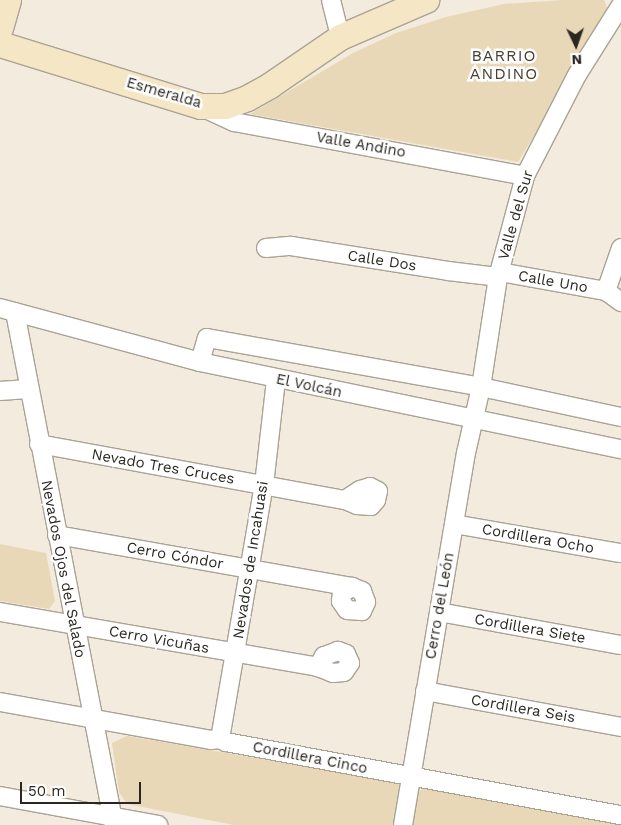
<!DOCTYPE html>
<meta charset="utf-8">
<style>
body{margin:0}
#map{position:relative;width:621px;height:825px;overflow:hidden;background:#f3ebdd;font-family:"Work Sans",sans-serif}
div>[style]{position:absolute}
.green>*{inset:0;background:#e8d8b8}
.roads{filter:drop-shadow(1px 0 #aaa395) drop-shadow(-1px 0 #aaa395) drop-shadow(0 1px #aaa395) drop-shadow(0 -1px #aaa395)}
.street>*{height:18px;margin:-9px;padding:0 9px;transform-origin:9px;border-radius:9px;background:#fff}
.secondary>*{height:25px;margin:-12.5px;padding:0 12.5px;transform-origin:12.5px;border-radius:12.5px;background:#f5e6c5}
span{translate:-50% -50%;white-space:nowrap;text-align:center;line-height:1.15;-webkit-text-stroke:5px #fff;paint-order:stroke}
.street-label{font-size:15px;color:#2a2721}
.neighbourhood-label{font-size:16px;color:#474135;letter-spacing:1px}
.north{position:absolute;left:551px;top:20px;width:50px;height:50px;-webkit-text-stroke:4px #fff;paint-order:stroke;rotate:177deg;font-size:14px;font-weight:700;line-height:20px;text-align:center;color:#2a2721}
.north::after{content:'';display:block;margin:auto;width:18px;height:22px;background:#2a2721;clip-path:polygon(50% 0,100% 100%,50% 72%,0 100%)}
.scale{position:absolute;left:20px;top:782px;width:121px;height:22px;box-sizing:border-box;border:2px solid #2a2721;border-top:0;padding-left:6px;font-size:15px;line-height:18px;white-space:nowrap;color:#2a2721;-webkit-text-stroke:4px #fff;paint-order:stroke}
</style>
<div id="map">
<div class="green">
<div style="clip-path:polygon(563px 0,604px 0,609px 13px,518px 162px,250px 114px,353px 53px,396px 33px,446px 17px,504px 4px)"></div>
<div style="clip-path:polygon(0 544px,46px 553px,55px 601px,49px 609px,0 601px)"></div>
<div style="clip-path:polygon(127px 736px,396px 782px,401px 788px,395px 825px,234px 825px,127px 804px,119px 792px,112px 743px)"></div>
<div style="clip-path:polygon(426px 788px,621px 825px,409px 825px,418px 791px)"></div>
</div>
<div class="roads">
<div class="street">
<div style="left:331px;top:0;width:38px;rotate:76deg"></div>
<div style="left:206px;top:109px;width:31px;rotate:25deg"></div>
<div style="left:234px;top:122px;width:296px;rotate:10.5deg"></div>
<div style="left:266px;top:248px;width:25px;rotate:-5deg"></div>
<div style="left:291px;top:246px;width:159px;rotate:9deg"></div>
<div style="left:448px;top:271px;width:50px;rotate:6.8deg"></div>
<div style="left:621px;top:248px;width:46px;rotate:109.2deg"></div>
<div style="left:606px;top:291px;width:19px;rotate:36deg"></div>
<div style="left:500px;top:272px;width:108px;rotate:10.2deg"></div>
<div style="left:0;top:308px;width:207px;rotate:15.1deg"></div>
<div style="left:200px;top:362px;width:430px;rotate:11.7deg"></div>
<div style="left:15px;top:312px;width:522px;rotate:79.08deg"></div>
<div style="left:200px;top:362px;width:25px;rotate:-74deg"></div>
<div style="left:207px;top:338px;width:278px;rotate:10.1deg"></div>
<div style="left:481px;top:387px;width:143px;rotate:12.1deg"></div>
<div style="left:0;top:391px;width:28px;rotate:-4deg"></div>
<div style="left:39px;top:444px;width:311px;rotate:10.4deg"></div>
<div style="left:345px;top:500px;width:13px;rotate:23deg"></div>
<div style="left:357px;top:505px;width:14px;rotate:4deg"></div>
<div style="left:371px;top:506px;width:8px;rotate:-50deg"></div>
<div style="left:376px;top:500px;width:9px;rotate:-77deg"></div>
<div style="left:378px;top:491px;width:9px;rotate:-153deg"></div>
<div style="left:370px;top:487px;width:10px;rotate:163deg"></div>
<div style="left:360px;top:490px;width:18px;rotate:146deg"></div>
<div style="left:454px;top:524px;width:169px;rotate:9.9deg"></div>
<div style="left:57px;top:535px;width:300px;rotate:10deg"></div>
<div style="left:352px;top:587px;width:11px;rotate:22deg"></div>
<div style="left:362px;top:591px;width:12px;rotate:70deg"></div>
<div style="left:366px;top:602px;width:10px;rotate:114deg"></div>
<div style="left:362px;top:611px;width:15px;rotate:-176deg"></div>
<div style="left:347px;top:610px;width:11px;rotate:-124deg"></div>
<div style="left:341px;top:601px;width:8px;rotate:-83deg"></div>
<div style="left:342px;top:593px;width:12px;rotate:-31deg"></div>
<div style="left:0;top:612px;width:323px;rotate:9.8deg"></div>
<div style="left:318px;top:667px;width:16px;rotate:22deg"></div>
<div style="left:333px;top:673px;width:11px;rotate:-5deg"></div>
<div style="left:344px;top:672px;width:11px;rotate:-56deg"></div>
<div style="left:350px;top:663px;width:10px;rotate:-114deg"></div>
<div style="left:346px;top:654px;width:9px;rotate:-159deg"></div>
<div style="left:338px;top:651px;width:15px;rotate:160deg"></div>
<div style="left:324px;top:656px;width:13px;rotate:119deg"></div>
<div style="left:439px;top:612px;width:185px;rotate:10.3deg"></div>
<div style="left:425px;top:691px;width:199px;rotate:10.4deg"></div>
<div style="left:0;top:702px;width:214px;rotate:10.2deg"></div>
<div style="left:211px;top:740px;width:9px;rotate:-6deg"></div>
<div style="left:220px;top:739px;width:7px;rotate:27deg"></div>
<div style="left:226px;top:742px;width:402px;rotate:10.5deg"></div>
<div style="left:220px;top:739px;width:258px;rotate:-80.2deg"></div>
<div style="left:264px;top:485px;width:107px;rotate:-83.5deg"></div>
<div style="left:0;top:796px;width:161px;rotate:10.4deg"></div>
<div style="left:403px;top:825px;width:377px;rotate:-80.4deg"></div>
<div style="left:466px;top:453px;width:68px;rotate:-77.2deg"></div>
<div style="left:481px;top:387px;width:111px;rotate:-81.2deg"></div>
<div style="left:498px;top:277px;width:105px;rotate:-75deg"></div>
<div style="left:525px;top:176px;width:114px;rotate:-62.8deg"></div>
<div style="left:577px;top:75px;width:83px;rotate:-57.8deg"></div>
</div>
<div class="secondary">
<div style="left:0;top:28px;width:29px;rotate:-74deg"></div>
<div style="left:0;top:44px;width:209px;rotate:17.2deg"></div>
<div style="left:200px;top:106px;width:25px"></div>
<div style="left:225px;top:106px;width:23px;rotate:-20deg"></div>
<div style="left:247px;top:98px;width:26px;rotate:-29deg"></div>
<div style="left:270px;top:85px;width:85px;rotate:-34.4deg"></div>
<div style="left:340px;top:37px;width:94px;rotate:-23.3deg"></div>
</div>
</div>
<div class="street-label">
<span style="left:164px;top:93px;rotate:16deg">Esmeralda</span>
<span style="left:361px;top:145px;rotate:10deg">Valle Andino</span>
<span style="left:516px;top:215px;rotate:-74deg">Valle del Sur</span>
<span style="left:382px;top:261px;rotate:9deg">Calle Dos</span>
<span style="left:553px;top:282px;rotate:10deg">Calle Uno</span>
<span style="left:309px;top:386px;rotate:12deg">El Volcán</span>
<span style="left:163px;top:467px;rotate:10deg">Nevado Tres Cruces</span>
<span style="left:538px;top:539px;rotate:10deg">Cordillera Ocho</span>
<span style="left:175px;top:556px;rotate:10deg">Cerro Cóndor</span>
<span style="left:251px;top:560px;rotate:-81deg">Nevados de Incahuasi</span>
<span style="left:63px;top:569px;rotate:79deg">Nevados Ojos del Salado</span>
<span style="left:440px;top:606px;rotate:-80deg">Cerro del León</span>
<span style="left:530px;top:629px;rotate:10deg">Cordillera Siete</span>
<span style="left:159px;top:640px;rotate:10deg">Cerro Vicuñas</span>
<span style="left:523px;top:709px;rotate:10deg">Cordillera Seis</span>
<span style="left:310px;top:758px;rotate:11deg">Cordillera Cinco</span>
</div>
<div class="neighbourhood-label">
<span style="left:504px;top:65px">BARRIO<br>ANDINO</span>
</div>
<div class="north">N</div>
<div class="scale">50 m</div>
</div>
